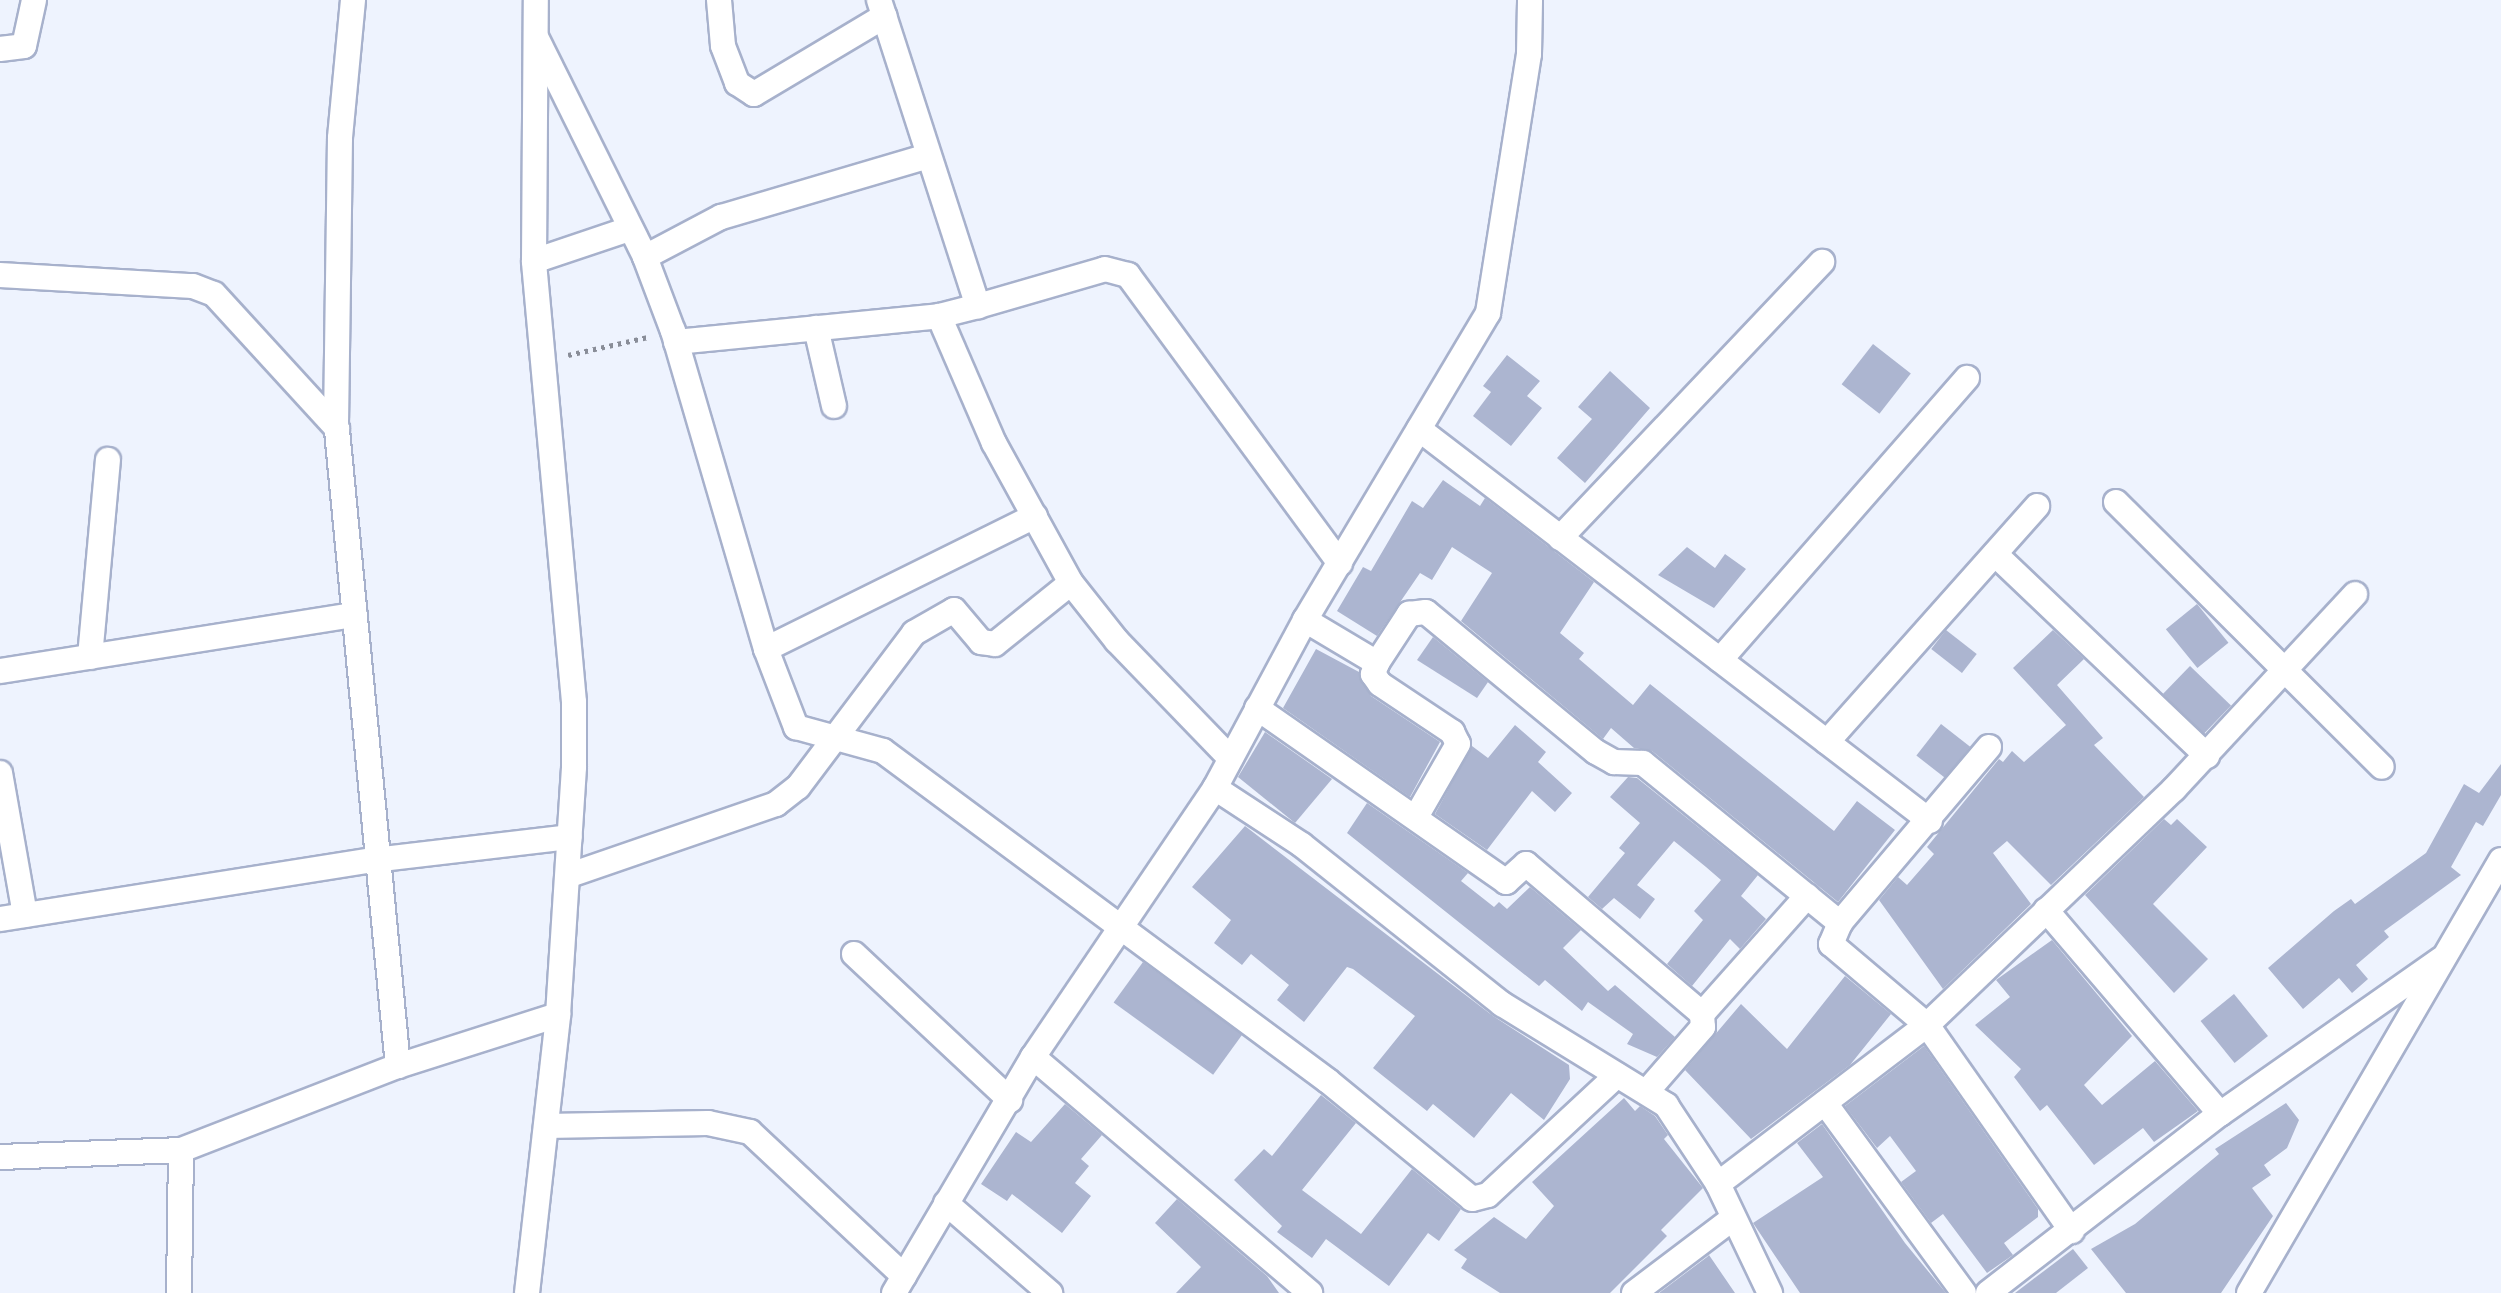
<!DOCTYPE html>
<style>
body{margin:0}
#map{position:relative;width:2501px;height:1293px;overflow:hidden;background:#eef3fe;font-family:"Zilla Slab",serif}
div>[style]{position:absolute}
.building>*{inset:0;background:#acb5d0;transform-origin:0 0}
.path>*{height:4.5px;margin-top:-2.25px;transform-origin:0;background:repeating-linear-gradient(90deg,#898d98 0 3.5px,transparent 0 8.5px)}
.roads{filter:drop-shadow(2px 0 #a7b1cc) drop-shadow(-2px 0 #a7b1cc) drop-shadow(0 2px #a7b1cc) drop-shadow(0 -2px #a7b1cc)}
.street>*{height:24px;margin:-12px;padding:0 12px;transform-origin:12px;border-radius:12px;background:#fff}
span{translate:-50% -50%;white-space:nowrap;text-align:center;line-height:1.15;-webkit-text-stroke:5px #eef3fe;paint-order:stroke}
</style>
<div id="map">
<div class="building">
<div style="left:1873px;top:344px;width:48px;height:51px;rotate:38deg"></div>
<div style="clip-path:polygon(1507px 355px,1540px 381px,1527px 396px,1542px 408px,1511px 446px,1473px 416px,1491px 392px,1483px 386px)"></div>
<div style="clip-path:polygon(1610px 371px,1650px 408px,1585px 483px,1557px 458px,1592px 419px,1578px 407px)"></div>
<div style="clip-path:polygon(1443px 480px,1480px 506px,1485px 498px,1594px 582px,1560px 633px,1584px 653px,1579px 659px,1633px 705px,1650px 684px,1834px 831px,1857px 801px,1895px 830px,1838px 902px,1652px 751px,1634px 748px,1611px 728px,1603px 739px,1461px 621px,1492px 573px,1452px 547px,1432px 580px,1420px 573px,1377px 636px,1337px 611px,1363px 567px,1371px 571px,1412px 501px,1423px 508px)"></div>
<div style="clip-path:polygon(1687px 547px,1715px 568px,1725px 554px,1746px 569px,1714px 608px,1658px 575px)"></div>
<div style="left:2197px;top:604px;width:50px;height:40px;rotate:51deg"></div>
<div style="left:1946px;top:630px;width:39px;height:24px;rotate:38deg"></div>
<div style="clip-path:polygon(2053px 630px,2084px 659px,2057px 685px,2103px 738px,2094px 745px,2144px 797px,2051px 885px,2007px 841px,1993px 853px,2031px 904px,1943px 989px,1879px 900px,1898px 877px,1907px 885px,1934px 854px,1927px 847px,1999px 759px,2003px 762px,2012px 751px,2024px 762px,2066px 725px,2013px 668px)"></div>
<div style="clip-path:polygon(1433px 637px,1488px 682px,1477px 698px,1417px 660px)"></div>
<div style="clip-path:polygon(1316px 649px,1359px 672px,1371px 696px,1440px 742px,1410px 797px,1283px 708px)"></div>
<div style="left:2190px;top:666px;width:57px;height:39px;rotate:44deg"></div>
<div style="left:1941px;top:724px;width:37px;height:40px;rotate:38deg"></div>
<div style="clip-path:polygon(1515px 725px,1546px 752px,1538px 762px,1572px 793px,1555px 812px,1532px 791px,1487px 850px,1435px 814px,1472px 746px,1488px 758px)"></div>
<div style="clip-path:polygon(1265px 732px,1332px 779px,1295px 823px,1238px 777px)"></div>
<div style="clip-path:polygon(2501px 764px,2501px 795px,2483px 826px,2476px 822px,2451px 867px,2461px 875px,2384px 931px,2389px 937px,2356px 965px,2368px 979px,2352px 993px,2339px 978px,2303px 1009px,2268px 968px,2334px 911px,2351px 899px,2355px 904px,2426px 853px,2464px 784px,2479px 793px)"></div>
<div style="clip-path:polygon(1628px 777px,1637px 778px,1758px 875px,1741px 896px,1766px 919px,1740px 949px,1730px 939px,1692px 986px,1667px 964px,1703px 920px,1694px 911px,1721px 880px,1706px 867px,1674px 841px,1637px 885px,1655px 899px,1640px 919px,1614px 898px,1602px 909px,1588px 897px,1625px 853px,1619px 848px,1640px 823px,1610px 797px)"></div>
<div style="clip-path:polygon(1367px 803px,1468px 873px,1461px 881px,1494px 907px,1499px 902px,1507px 909px,1530px 887px,1581px 930px,1563px 948px,1608px 991px,1615px 985px,1675px 1037px,1657px 1057px,1627px 1044px,1633px 1034px,1588px 1002px,1582px 1011px,1545px 980px,1539px 986px,1347px 833px)"></div>
<div style="clip-path:polygon(2164px 819px,2171px 825px,2177px 819px,2207px 847px,2153px 904px,2208px 959px,2174px 993px,2085px 895px)"></div>
<div style="clip-path:polygon(1245px 826px,1493px 1016px,1569px 1065px,1570px 1079px,1544px 1120px,1511px 1093px,1474px 1138px,1433px 1104px,1427px 1111px,1373px 1068px,1415px 1016px,1353px 969px,1347px 967px,1304px 1022px,1277px 1000px,1289px 985px,1251px 954px,1242px 965px,1214px 943px,1231px 920px,1192px 887px)"></div>
<div style="clip-path:polygon(2052px 940px,2132px 1036px,2084px 1085px,2102px 1105px,2155px 1061px,2198px 1111px,2154px 1142px,2143px 1128px,2094px 1165px,2047px 1105px,2040px 1111px,2014px 1077px,2021px 1069px,1975px 1025px,2010px 997px,1996px 980px)"></div>
<div style="left:1143px;top:962px;width:123px;height:50px;rotate:36deg"></div>
<div style="clip-path:polygon(1845px 976px,1891px 1014px,1850px 1065px,1751px 1139px,1685px 1070px,1741px 1004px,1787px 1049px)"></div>
<div style="left:2234px;top:994px;width:54px;height:43px;rotate:51deg"></div>
<div style="clip-path:polygon(1924px 1046px,2038px 1209px,2038px 1217px,2004px 1243px,2013px 1255px,1987px 1273px,1943px 1214px,1931px 1223px,1901px 1182px,1916px 1171px,1890px 1136px,1877px 1148px,1845px 1106px)"></div>
<div style="clip-path:polygon(1321px 1095px,1356px 1123px,1302px 1190px,1361px 1234px,1412px 1169px,1461px 1209px,1439px 1241px,1428px 1233px,1389px 1286px,1326px 1239px,1312px 1258px,1277px 1232px,1282px 1226px,1234px 1180px,1264px 1149px,1272px 1156px)"></div>
<div style="clip-path:polygon(1624px 1098px,1635px 1111px,1640px 1106px,1655px 1116px,1668px 1135px,1664px 1139px,1703px 1188px,1661px 1230px,1667px 1236px,1610px 1293px,1500px 1293px,1461px 1268px,1467px 1259px,1454px 1250px,1494px 1217px,1526px 1239px,1554px 1206px,1532px 1182px)"></div>
<div style="clip-path:polygon(2286px 1103px,2299px 1120px,2287px 1148px,2264px 1165px,2271px 1175px,2252px 1188px,2273px 1216px,2221px 1293px,2126px 1293px,2091px 1249px,2135px 1224px,2219px 1154px,2215px 1149px)"></div>
<div style="clip-path:polygon(1065px 1104px,1102px 1135px,1081px 1159px,1089px 1166px,1075px 1183px,1091px 1196px,1062px 1233px,1012px 1194px,1007px 1201px,981px 1184px,1016px 1132px,1031px 1142px)"></div>
<div style="clip-path:polygon(1822px 1124px,1905px 1243px,1946px 1293px,1800px 1293px,1753px 1223px,1823px 1177px,1797px 1143px)"></div>
<div style="clip-path:polygon(1177px 1199px,1267px 1276px,1279px 1293px,1176px 1293px,1201px 1267px,1155px 1223px)"></div>
<div style="clip-path:polygon(2073px 1249px,2088px 1268px,2056px 1293px,2015px 1293px)"></div>
<div style="clip-path:polygon(1709px 1255px,1735px 1293px,1659px 1293px,1707px 1257px)"></div>
</div>
<div class="path">
<div style="left:568px;top:355px;width:82px;rotate:-12.7deg"></div>
</div>
<div class="roads">
<div class="street">
<div style="left:353px;top:0;width:139px;rotate:95.4deg"></div>
<div style="left:340px;top:138px;width:282px;rotate:90.8deg"></div>
<div style="left:336px;top:420px;width:649px;rotate:84.52deg"></div>
<div style="left:719px;top:0;width:46px;rotate:85deg"></div>
<div style="left:723px;top:46px;width:40px;rotate:69deg"></div>
<div style="left:737px;top:83px;width:20px;rotate:33deg"></div>
<div style="left:754px;top:94px;width:152px;rotate:-30.8deg"></div>
<div style="left:879px;top:0;width:322px;rotate:72.1deg"></div>
<div style="left:978px;top:306px;width:132px;rotate:-16.2deg"></div>
<div style="left:1105px;top:269px;width:24px;rotate:15deg"></div>
<div style="left:1128px;top:275px;width:358px;rotate:53.7deg"></div>
<div style="left:537px;top:39px;width:243px;rotate:63.6deg"></div>
<div style="left:645px;top:257px;width:79px;rotate:69.3deg"></div>
<div style="left:673px;top:331px;width:331px;rotate:73.7deg"></div>
<div style="left:766px;top:649px;width:84px;rotate:69deg"></div>
<div style="left:796px;top:727px;width:90px;rotate:15.4deg"></div>
<div style="left:883px;top:751px;width:554px;rotate:36.56deg"></div>
<div style="left:1328px;top:1081px;width:186px;rotate:39.3deg"></div>
<div style="left:1472px;top:1199px;width:16px;rotate:-14deg"></div>
<div style="left:1488px;top:1195px;width:176px;rotate:-42.9deg"></div>
<div style="left:0;top:49px;width:24px;rotate:-7deg"></div>
<div style="left:24px;top:46px;width:47px;rotate:-77.7deg"></div>
<div style="left:645px;top:257px;width:86px;rotate:-27.8deg"></div>
<div style="left:721px;top:217px;width:216px;rotate:-16.4deg"></div>
<div style="left:534px;top:261px;width:100px;rotate:-18.6deg"></div>
<div style="left:0;top:275px;width:193px;rotate:3.3deg"></div>
<div style="left:193px;top:286px;width:22px;rotate:21deg"></div>
<div style="left:214px;top:294px;width:182px;rotate:47.5deg"></div>
<div style="left:939px;top:316px;width:138px;rotate:66.6deg"></div>
<div style="left:994px;top:443px;width:160px;rotate:61.2deg"></div>
<div style="left:1071px;top:583px;width:74px;rotate:51.6deg"></div>
<div style="left:1117px;top:641px;width:163px;rotate:46deg"></div>
<div style="left:816px;top:328px;width:80px;rotate:77deg"></div>
<div style="left:676px;top:342px;width:264px;rotate:-5.6deg"></div>
<div style="left:939px;top:316px;width:40px;rotate:-14.4deg"></div>
<div style="left:1419px;top:429px;width:644px;rotate:37.49deg"></div>
<div style="left:2116px;top:502px;width:375px;rotate:44.9deg"></div>
<div style="left:1560px;top:538px;width:381px;rotate:-46.5deg"></div>
<div style="left:1995px;top:554px;width:293px;rotate:43.6deg"></div>
<div style="left:1305px;top:620px;width:84px;rotate:30.8deg"></div>
<div style="left:1377px;top:663px;width:59px;rotate:-56.9deg"></div>
<div style="left:1409px;top:614px;width:17px;rotate:-7deg"></div>
<div style="left:1426px;top:612px;width:220px;rotate:39.5deg"></div>
<div style="left:1596px;top:752px;width:21px;rotate:29deg"></div>
<div style="left:1614px;top:762px;width:29px;rotate:2deg"></div>
<div style="left:1643px;top:763px;width:254px;rotate:39.1deg"></div>
<div style="left:766px;top:649px;width:300px;rotate:-26.3deg"></div>
<div style="left:90px;top:657px;width:198px;rotate:-84.8deg"></div>
<div style="left:1720px;top:660px;width:375px;rotate:-48.8deg"></div>
<div style="left:1377px;top:663px;width:12px;rotate:110deg"></div>
<div style="left:1373px;top:674px;width:12px;rotate:55deg"></div>
<div style="left:1380px;top:684px;width:87px;rotate:33.7deg"></div>
<div style="left:1452px;top:732px;width:13px;rotate:63deg"></div>
<div style="left:1458px;top:744px;width:84px;rotate:119.9deg"></div>
<div style="left:0;top:671px;width:359px;rotate:-9deg"></div>
<div style="left:1257px;top:708px;width:304px;rotate:34.9deg"></div>
<div style="left:1506px;top:882px;width:27px;rotate:-42deg"></div>
<div style="left:1526px;top:864px;width:231px;rotate:40.4deg"></div>
<div style="left:1702px;top:1014px;width:13px;rotate:86deg"></div>
<div style="left:1703px;top:1027px;width:84px;rotate:131.1deg"></div>
<div style="left:1827px;top:742px;width:316px;rotate:-48.3deg"></div>
<div style="left:1989px;top:747px;width:231px;rotate:130.3deg"></div>
<div style="left:1840px;top:923px;width:23px;rotate:113deg"></div>
<div style="left:1831px;top:944px;width:126px;rotate:40.2deg"></div>
<div style="left:1927px;top:1025px;width:252px;rotate:54.9deg"></div>
<div style="left:0;top:773px;width:144px;rotate:80deg"></div>
<div style="left:1215px;top:788px;width:104px;rotate:33.2deg"></div>
<div style="left:1302px;top:845px;width:256px;rotate:38.5deg"></div>
<div style="left:1502px;top:1004px;width:193px;rotate:31.6deg"></div>
<div style="left:1666px;top:1105px;width:95px;rotate:56.6deg"></div>
<div style="left:1718px;top:1184px;width:121px;rotate:64.5deg"></div>
<div style="left:570px;top:875px;width:218px;rotate:-19deg"></div>
<div style="left:776px;top:804px;width:28px;rotate:-38deg"></div>
<div style="left:798px;top:787px;width:193px;rotate:-53deg"></div>
<div style="left:914px;top:633px;width:46px;rotate:-29.9deg"></div>
<div style="left:954px;top:610px;width:42px;rotate:49.8deg"></div>
<div style="left:981px;top:642px;width:14px;rotate:8deg"></div>
<div style="left:995px;top:644px;width:97px;rotate:-38.8deg"></div>
<div style="left:2046px;top:910px;width:268px;rotate:49.5deg"></div>
<div style="left:0;top:919px;width:379px;rotate:-9deg"></div>
<div style="left:374px;top:860px;width:197px;rotate:-6.7deg"></div>
<div style="left:854px;top:954px;width:214px;rotate:43.1deg"></div>
<div style="left:1702px;top:1014px;width:158px;rotate:-48.3deg"></div>
<div style="left:1033px;top:1057px;width:364px;rotate:40.4deg"></div>
<div style="left:1825px;top:1103px;width:235px;rotate:53.8deg"></div>
<div style="left:546px;top:1126px;width:162px;rotate:-1.1deg"></div>
<div style="left:708px;top:1123px;width:43px;rotate:12.1deg"></div>
<div style="left:750px;top:1132px;width:211px;rotate:43.1deg"></div>
<div style="left:0;top:1157px;width:181px;rotate:-2.2deg"></div>
<div style="left:181px;top:1150px;width:233px;rotate:-21.2deg"></div>
<div style="left:398px;top:1066px;width:168px;rotate:-17.7deg"></div>
<div style="left:1718px;top:1184px;width:263px;rotate:-37.3deg"></div>
<div style="left:1927px;top:1025px;width:342px;rotate:-43.7deg"></div>
<div style="left:2174px;top:789px;width:266px;rotate:-47.1deg"></div>
<div style="left:946px;top:1203px;width:138px;rotate:40.9deg"></div>
<div style="left:179px;top:1293px;width:143px;rotate:-89.2deg"></div>
<div style="left:527px;top:1293px;width:280px;rotate:-83.6deg"></div>
<div style="left:558px;top:1015px;width:249px;rotate:-86.3deg"></div>
<div style="left:574px;top:767px;width:65px;rotate:-90deg"></div>
<div style="left:574px;top:702px;width:443px;rotate:-95.2deg"></div>
<div style="left:534px;top:261px;width:261px;rotate:-89.6deg"></div>
<div style="left:894px;top:1293px;width:274px;rotate:-59.5deg"></div>
<div style="left:1033px;top:1057px;width:325px;rotate:-55.9deg"></div>
<div style="left:1215px;top:788px;width:191px;rotate:-61.8deg"></div>
<div style="left:1305px;top:620px;width:357px;rotate:-59.2deg"></div>
<div style="left:1488px;top:313px;width:262px;rotate:-81deg"></div>
<div style="left:1529px;top:54px;width:54px;rotate:-88.9deg"></div>
<div style="left:1634px;top:1293px;width:124px;rotate:-37.1deg"></div>
<div style="left:1988px;top:1293px;width:293px;rotate:-37.7deg"></div>
<div style="left:2220px;top:1114px;width:270px;rotate:-35deg"></div>
<div style="left:2249px;top:1293px;width:501px;rotate:-59.8deg"></div>
</div>
</div>
</div>
